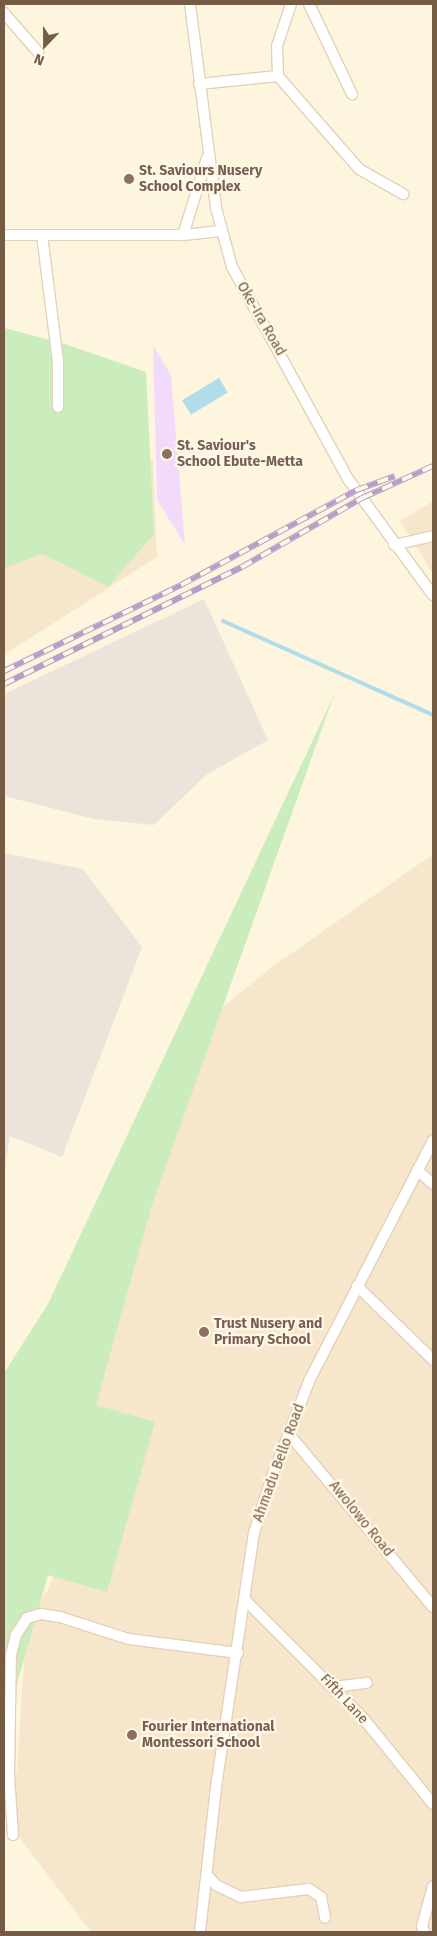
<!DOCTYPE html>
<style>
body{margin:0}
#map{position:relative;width:437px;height:1936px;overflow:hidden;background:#fef5de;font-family:"Fira Sans",sans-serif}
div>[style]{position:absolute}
.residential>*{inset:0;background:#f6e7cc}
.industrial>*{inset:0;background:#ece4db}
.education>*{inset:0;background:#f2dbfa}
.green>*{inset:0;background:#cbecbc}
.water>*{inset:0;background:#b1dce9;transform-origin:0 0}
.stream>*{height:4px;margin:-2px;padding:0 2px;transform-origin:2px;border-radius:2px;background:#b1dce9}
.roads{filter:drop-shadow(1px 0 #e3d1ba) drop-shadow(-1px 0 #e3d1ba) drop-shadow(0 1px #e3d1ba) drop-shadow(0 -1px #e3d1ba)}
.street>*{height:10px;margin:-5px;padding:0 5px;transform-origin:5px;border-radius:5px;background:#fff}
.rail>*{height:5.5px;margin-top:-2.75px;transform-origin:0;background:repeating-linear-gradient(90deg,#fff8e6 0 11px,#b89dc7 0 22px);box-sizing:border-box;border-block:1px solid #b89dc7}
.dots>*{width:14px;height:14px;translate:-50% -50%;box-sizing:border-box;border:2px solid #fff8e6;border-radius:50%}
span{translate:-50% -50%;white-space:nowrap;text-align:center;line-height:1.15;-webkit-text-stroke:4.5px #fff8e6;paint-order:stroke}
.education-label{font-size:14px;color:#785e54;font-weight:700}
.left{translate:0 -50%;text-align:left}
.street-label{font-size:14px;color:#765b44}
.frame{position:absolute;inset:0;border:5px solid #765b44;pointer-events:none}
.north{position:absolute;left:20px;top:20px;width:50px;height:50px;-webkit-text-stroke:4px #fff8e6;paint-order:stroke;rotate:202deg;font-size:14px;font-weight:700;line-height:20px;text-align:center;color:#765b44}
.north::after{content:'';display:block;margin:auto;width:18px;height:22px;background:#765b44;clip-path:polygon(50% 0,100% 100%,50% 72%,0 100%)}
</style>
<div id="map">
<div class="residential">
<div style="clip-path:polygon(4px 418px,28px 432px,153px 460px,157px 557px,4px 655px)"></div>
<div style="clip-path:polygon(433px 501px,433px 574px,400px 521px)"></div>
<div style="clip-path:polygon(433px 854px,433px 1932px,91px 1932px,4px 1817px,4px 1777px,17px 1771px,27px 1615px,48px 1590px,53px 1577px,11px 1562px,212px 1016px,272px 967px)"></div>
</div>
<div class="industrial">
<div style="clip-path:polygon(204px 599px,268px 740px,206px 775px,154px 825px,94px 819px,4px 796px,4px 694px)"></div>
<div style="clip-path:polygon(4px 853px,83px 869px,142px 947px,62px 1157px,10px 1136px,4px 1173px)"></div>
</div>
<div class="education">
<div style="clip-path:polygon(153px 345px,171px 375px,185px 545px,157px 500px)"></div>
</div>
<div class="green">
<div style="clip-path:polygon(4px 328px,65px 344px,146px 372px,154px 534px,108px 587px,43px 554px,4px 568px)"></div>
<div style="clip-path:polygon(334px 695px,151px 1208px,96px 1405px,155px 1422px,107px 1592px,48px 1575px,6px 1723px,4px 1721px,4px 1373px,48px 1304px)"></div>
</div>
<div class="water">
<div style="left:219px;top:378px;width:17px;height:43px;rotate:59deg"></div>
</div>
<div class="stream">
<div style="left:223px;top:621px;width:230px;rotate:24.1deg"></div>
</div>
<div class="roads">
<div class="street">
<div style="left:190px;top:4px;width:206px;rotate:82.7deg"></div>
<div style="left:216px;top:208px;width:61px;rotate:74.8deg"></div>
<div style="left:232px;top:267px;width:242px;rotate:61.3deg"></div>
<div style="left:348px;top:479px;width:144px;rotate:53.8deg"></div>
<div style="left:291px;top:4px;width:44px;rotate:108.4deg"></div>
<div style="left:277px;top:46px;width:30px;rotate:88deg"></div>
<div style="left:278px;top:76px;width:123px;rotate:48.9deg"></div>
<div style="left:359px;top:169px;width:51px;rotate:29.6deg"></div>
<div style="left:309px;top:4px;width:100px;rotate:64.5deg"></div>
<div style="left:4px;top:13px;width:52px;rotate:48.9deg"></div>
<div style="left:199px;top:84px;width:79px;rotate:-5.8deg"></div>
<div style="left:4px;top:235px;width:179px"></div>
<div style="left:183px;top:235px;width:38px;rotate:-6deg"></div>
<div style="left:42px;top:235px;width:127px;rotate:82.8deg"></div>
<div style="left:58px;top:361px;width:46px;rotate:90deg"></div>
<div style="left:183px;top:235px;width:81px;rotate:-72.7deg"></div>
<div style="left:394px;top:545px;width:40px;rotate:-13deg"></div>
<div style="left:417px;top:1170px;width:21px;rotate:41deg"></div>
<div style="left:357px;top:1286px;width:106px;rotate:44.2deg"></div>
<div style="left:288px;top:1433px;width:226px;rotate:50.2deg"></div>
<div style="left:246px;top:1601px;width:165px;rotate:45deg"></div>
<div style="left:363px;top:1718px;width:111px;rotate:50.9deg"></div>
<div style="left:333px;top:1687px;width:34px;rotate:-7deg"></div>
<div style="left:13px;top:1835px;width:59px;rotate:-93.9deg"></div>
<div style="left:9px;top:1776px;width:121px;rotate:-89.1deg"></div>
<div style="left:11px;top:1655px;width:21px;rotate:-76deg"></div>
<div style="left:16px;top:1635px;width:20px;rotate:-57deg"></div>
<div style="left:27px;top:1618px;width:15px;rotate:-16deg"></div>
<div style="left:41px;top:1614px;width:19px;rotate:9deg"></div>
<div style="left:60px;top:1617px;width:72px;rotate:17.7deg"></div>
<div style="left:129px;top:1639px;width:110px;rotate:7.3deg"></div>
<div style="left:207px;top:1875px;width:13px;rotate:48deg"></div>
<div style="left:216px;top:1885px;width:28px;rotate:26deg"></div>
<div style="left:241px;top:1897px;width:68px;rotate:-6.7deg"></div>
<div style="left:309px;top:1889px;width:14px;rotate:34deg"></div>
<div style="left:321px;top:1897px;width:21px;rotate:79deg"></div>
<div style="left:200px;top:1932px;width:146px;rotate:-83.7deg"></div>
<div style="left:216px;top:1787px;width:257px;rotate:-81.5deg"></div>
<div style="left:254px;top:1533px;width:57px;rotate:-72.5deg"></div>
<div style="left:271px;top:1479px;width:107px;rotate:-68.7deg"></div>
<div style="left:310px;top:1379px;width:268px;rotate:-62.7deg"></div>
<div style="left:424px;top:1932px;width:6px;rotate:-108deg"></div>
<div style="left:422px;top:1926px;width:41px;rotate:-74.6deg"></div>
</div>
</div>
<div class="rail">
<div style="left:4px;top:671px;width:197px;rotate:-25.9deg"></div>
<div style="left:181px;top:585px;width:200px;rotate:-28.4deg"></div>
<div style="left:357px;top:490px;width:40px;rotate:-20.2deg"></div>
<div style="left:4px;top:684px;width:265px;rotate:-26.2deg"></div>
<div style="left:242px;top:567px;width:138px;rotate:-29.9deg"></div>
<div style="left:362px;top:498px;width:78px;rotate:-24.3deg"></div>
</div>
<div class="dots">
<div style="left:129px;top:179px;background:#8d6e63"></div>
<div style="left:167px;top:454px;background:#8d6e63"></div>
<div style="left:204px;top:1332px;background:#8d6e63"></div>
<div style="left:132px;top:1735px;background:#8d6e63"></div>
</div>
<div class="education-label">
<span class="left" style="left:139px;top:179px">St. Saviours Nusery<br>School Complex</span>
<span class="left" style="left:177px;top:454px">St. Saviour's<br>School Ebute-Metta</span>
<span class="left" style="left:214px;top:1332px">Trust Nusery and<br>Primary School</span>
<span class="left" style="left:142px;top:1735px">Fourier International<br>Montessori School</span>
</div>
<div class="street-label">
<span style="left:261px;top:319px;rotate:60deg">Oke-Ira Road</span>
<span style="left:279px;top:1463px;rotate:-70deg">Ahmadu Bello Road</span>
<span style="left:361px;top:1519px;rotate:51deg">Awolowo Road</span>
<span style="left:344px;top:1699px;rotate:47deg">Fifth Lane</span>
</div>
<div class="frame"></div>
<div class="north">N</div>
</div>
